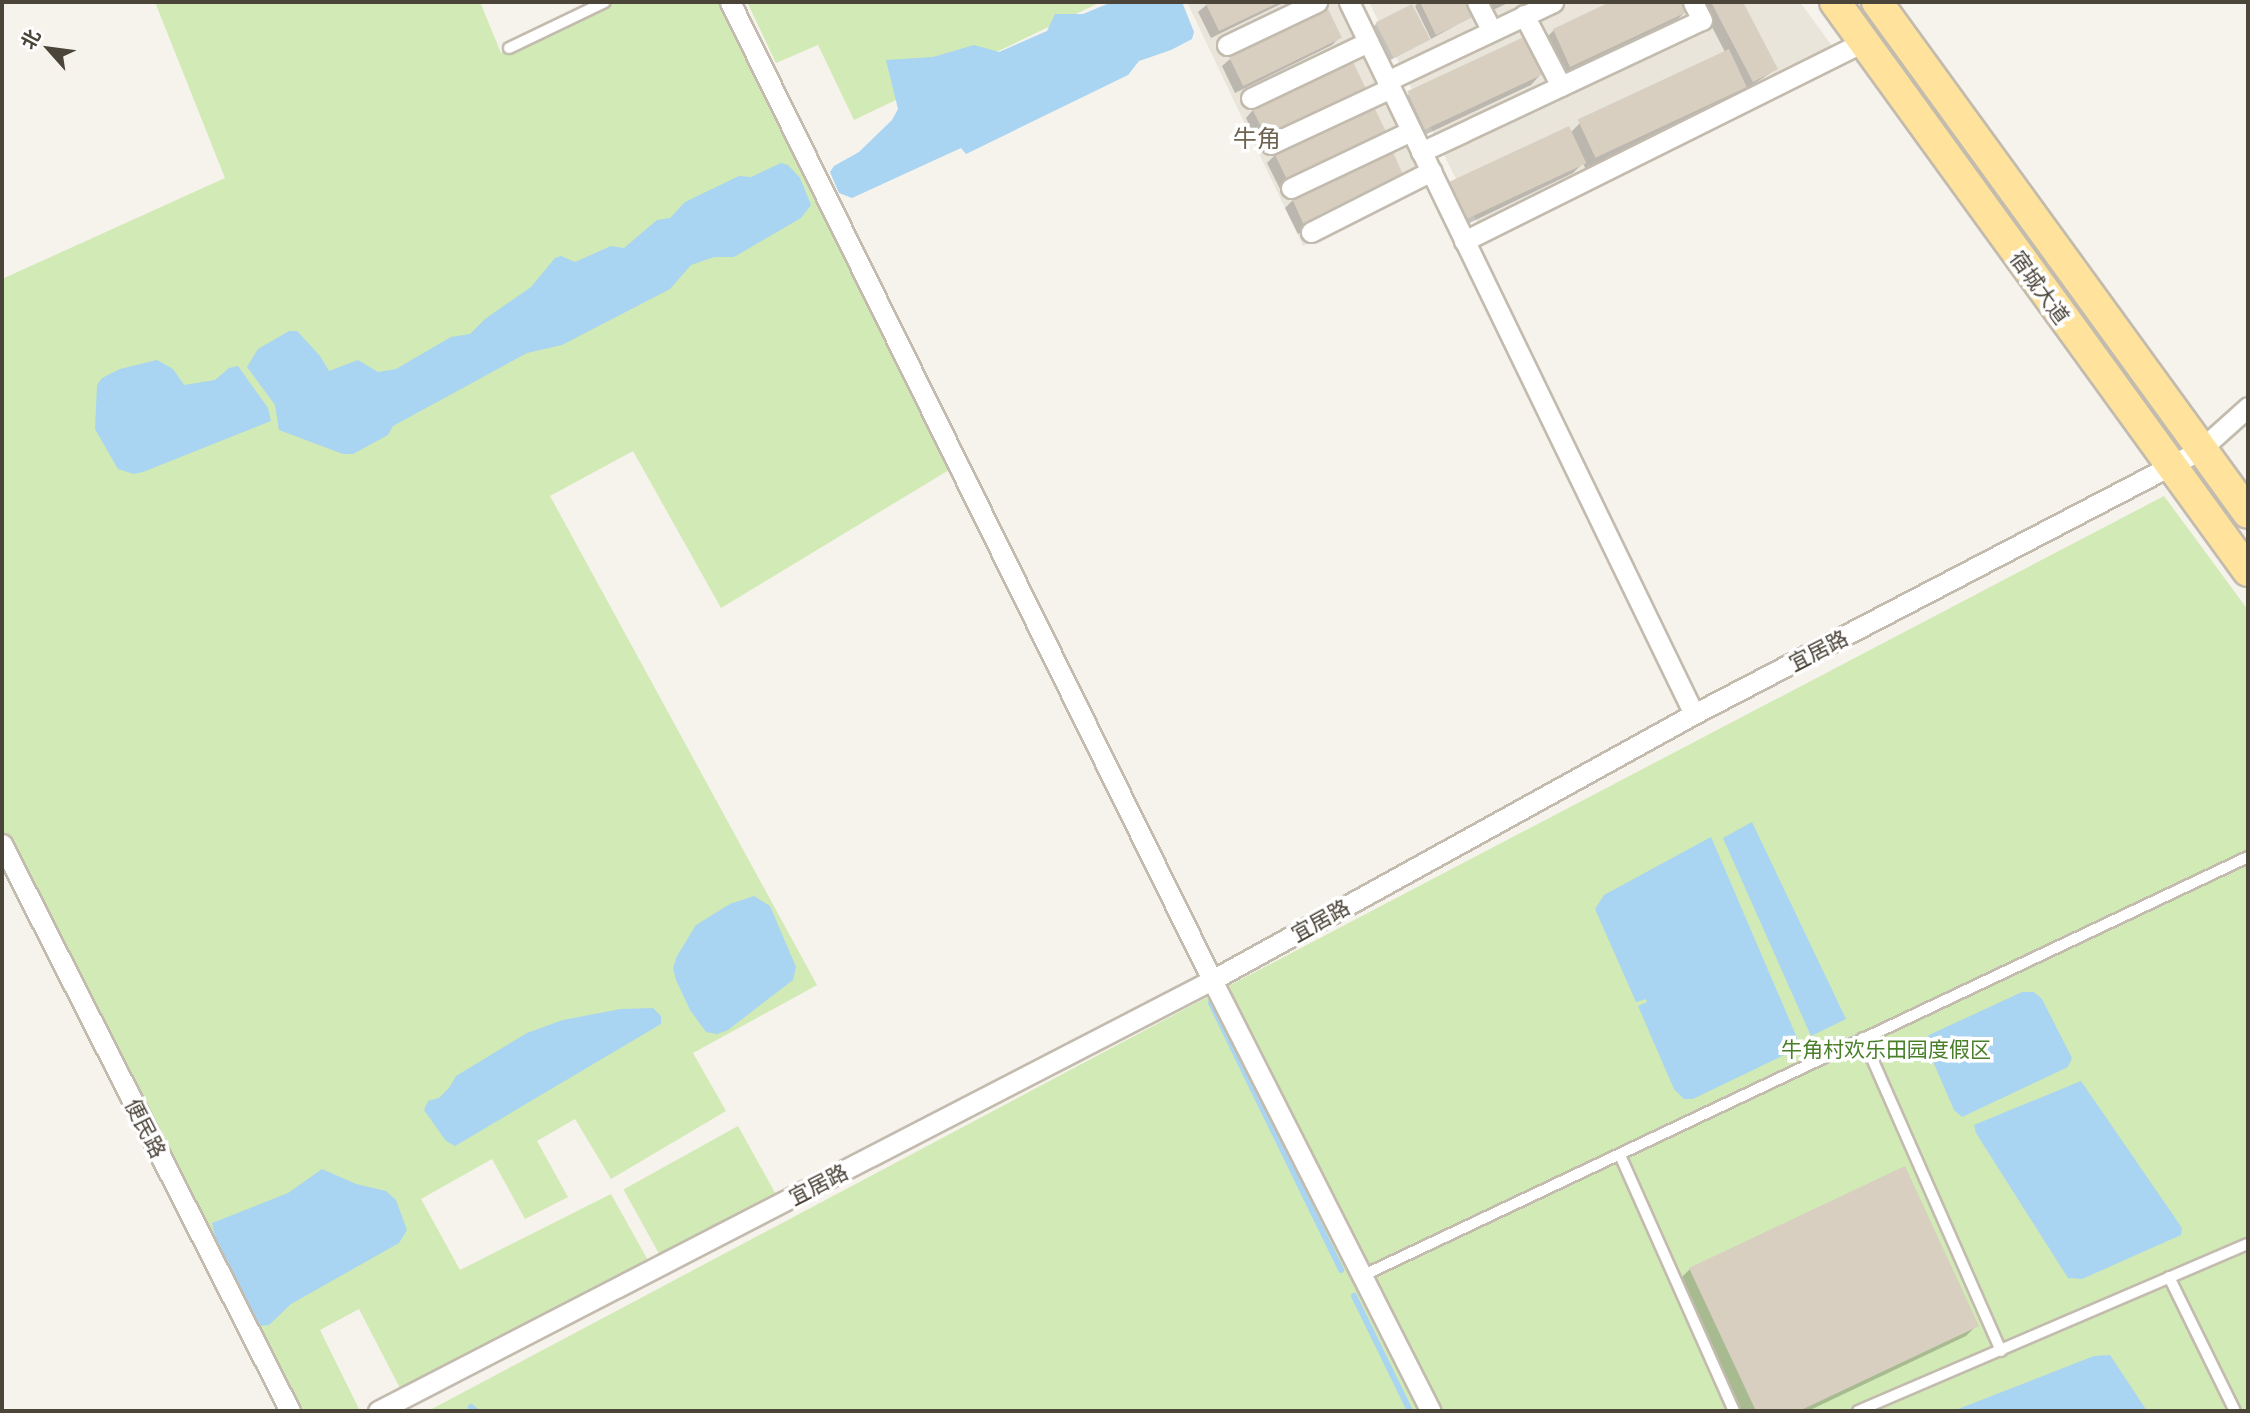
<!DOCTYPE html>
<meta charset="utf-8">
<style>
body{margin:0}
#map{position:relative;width:2250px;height:1413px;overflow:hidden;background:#f6f3ec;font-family:"Open Sans","Noto Sans SC",sans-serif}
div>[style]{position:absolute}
.residential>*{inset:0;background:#eae5da}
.green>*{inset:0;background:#d2eab5;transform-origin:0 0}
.water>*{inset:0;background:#a9d4f2}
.shadow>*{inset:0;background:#0003}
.stream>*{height:6px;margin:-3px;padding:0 3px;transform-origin:3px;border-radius:3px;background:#a9d4f2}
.building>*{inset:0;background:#d8cfc1;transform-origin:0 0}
.roads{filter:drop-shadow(2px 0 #c2bbae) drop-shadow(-2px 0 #c2bbae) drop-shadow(0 2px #c2bbae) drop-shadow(0 -2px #c2bbae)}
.lane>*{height:10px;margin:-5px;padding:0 5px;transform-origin:5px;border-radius:5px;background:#fff}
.street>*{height:19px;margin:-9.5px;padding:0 9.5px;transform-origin:9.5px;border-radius:9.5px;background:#fff}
.primary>*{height:30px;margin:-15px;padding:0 15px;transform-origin:15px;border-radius:15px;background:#ffe39c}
span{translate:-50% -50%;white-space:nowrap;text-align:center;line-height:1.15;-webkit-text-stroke:7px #fff;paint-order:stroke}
.street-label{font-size:21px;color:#4b4439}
.park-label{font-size:21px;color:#4a7f2a}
.quarter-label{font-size:24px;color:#6e6250}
.frame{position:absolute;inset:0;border:4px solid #4b4439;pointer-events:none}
.north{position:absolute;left:14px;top:14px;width:70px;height:70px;-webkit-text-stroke:5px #fff;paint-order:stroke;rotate:298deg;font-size:19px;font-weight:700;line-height:28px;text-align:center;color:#4b4439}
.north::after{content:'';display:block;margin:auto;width:24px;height:32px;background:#4b4439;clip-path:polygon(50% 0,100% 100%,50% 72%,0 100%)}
</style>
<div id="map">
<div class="residential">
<div style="clip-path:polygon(1187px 2px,1337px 2px,1425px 181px,1303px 246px)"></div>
<div style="clip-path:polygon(1369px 2px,1800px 2px,1835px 50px,1479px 226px)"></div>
</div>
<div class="green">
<div style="clip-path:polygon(155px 2px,480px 2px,501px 53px,614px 2px,719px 2px,949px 470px,721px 608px,633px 451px,550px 496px,817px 985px,693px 1053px,726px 1111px,611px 1179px,575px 1119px,537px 1141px,568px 1197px,525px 1219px,492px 1159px,421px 1199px,460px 1270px,611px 1194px,649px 1262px,402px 1392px,359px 1309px,320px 1330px,360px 1411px,303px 1411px,2px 832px,2px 279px,225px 178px)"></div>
<div style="clip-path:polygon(747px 2px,1101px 2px,854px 120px,818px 45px,776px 63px)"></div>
<div style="clip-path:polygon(2164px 496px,2248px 610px,2248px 1411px,428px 1411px,1234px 983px)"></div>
<div style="left:738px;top:1126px;width:81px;height:131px;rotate:61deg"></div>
</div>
<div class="water">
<div style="clip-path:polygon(1112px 2px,1182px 2px,1194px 32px,1192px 39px,1171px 50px,1139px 61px,1128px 75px,966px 154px,961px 148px,852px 198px,839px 193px,830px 172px,834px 166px,859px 152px,892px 120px,898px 109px,886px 60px,933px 57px,974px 45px,999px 52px,1047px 31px,1055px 14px,1083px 14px)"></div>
<div style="clip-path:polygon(781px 163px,788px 165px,800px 178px,811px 205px,801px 218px,734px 257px,714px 257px,691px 265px,670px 289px,562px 345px,527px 353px,393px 426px,388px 435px,353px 454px,343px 454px,279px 430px,275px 405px,247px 367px,258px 349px,289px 331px,297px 331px,320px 356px,329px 371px,358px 360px,378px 372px,396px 369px,451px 337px,470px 334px,485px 319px,531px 287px,555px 258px,561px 256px,575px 262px,611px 246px,624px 248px,657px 220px,670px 218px,685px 202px,739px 176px,751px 177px)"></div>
<div style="clip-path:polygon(157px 360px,173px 369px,184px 385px,215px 380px,229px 368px,238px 366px,268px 408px,271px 421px,143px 472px,134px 474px,118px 469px,95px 429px,97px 385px,102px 378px,120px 369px)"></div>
<div style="clip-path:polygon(1752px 822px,1846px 1019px,1811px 1036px,1723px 838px)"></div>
<div style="clip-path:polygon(1711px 837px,1801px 1047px,1693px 1099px,1684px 1099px,1674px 1089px,1638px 1006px,1647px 1002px,1646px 999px,1636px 1002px,1595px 909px,1604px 895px)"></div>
<div style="clip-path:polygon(754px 896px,770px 906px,796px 967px,793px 980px,728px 1030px,717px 1034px,706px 1032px,690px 1010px,676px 980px,673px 968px,677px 956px,696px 925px,730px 904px)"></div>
<div style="clip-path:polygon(2022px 992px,2034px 992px,2042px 999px,2072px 1058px,2068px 1067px,1962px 1117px,1954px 1110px,1925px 1043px,1929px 1035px)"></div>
<div style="clip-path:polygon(653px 1008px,661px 1016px,661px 1024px,455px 1146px,446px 1141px,424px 1110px,428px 1101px,439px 1098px,449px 1088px,456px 1076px,527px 1033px,563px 1020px,621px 1009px)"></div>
<div style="clip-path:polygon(2081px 1081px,2182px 1228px,2181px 1235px,2082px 1279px,2068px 1278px,1976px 1133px,1974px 1125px)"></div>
<div style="clip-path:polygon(322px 1169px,356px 1184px,386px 1191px,396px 1200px,407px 1230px,399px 1243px,291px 1304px,269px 1325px,258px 1326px,249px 1317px,216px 1242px,212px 1223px,288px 1193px)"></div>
<div style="clip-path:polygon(2110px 1355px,2147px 1411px,1953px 1411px,2094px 1356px)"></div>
</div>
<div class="shadow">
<div style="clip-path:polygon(1210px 2px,1285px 2px,1211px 38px,1198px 12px)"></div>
<div style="clip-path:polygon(1419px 2px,1464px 2px,1471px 17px,1431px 39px,1415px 6px)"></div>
<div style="clip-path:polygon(1468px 2px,1510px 2px,1476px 18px)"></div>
<div style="clip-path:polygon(1614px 2px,1682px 2px,1686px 11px,1676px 21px,1559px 77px,1543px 41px,1554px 30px)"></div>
<div style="clip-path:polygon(1699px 2px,1741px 2px,1776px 69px,1735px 97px,1586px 170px,1583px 163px,1573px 173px,1457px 229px,1440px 195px,1451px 184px,1570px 133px,1580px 123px,1725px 52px)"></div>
<div style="clip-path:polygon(1376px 24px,1427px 40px,1387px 62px,1371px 29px)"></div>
<div style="clip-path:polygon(1340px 37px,1332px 45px,1235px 93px,1222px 66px,1230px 59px)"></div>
<div style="clip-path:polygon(1525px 38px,1541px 74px,1531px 85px,1414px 140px,1398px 104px,1409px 94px)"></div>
<div style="clip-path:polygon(1356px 97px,1258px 144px,1246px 118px,1253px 110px)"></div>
<div style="clip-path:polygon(1377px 142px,1280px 189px,1267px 163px,1275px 155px)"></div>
<div style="clip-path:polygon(1395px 186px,1298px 234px,1285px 208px,1293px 200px)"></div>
<div style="clip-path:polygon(1690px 1269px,1977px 1325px,1966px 1336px,1808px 1411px,1741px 1411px,1679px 1280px)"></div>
</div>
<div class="stream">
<div style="left:1211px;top:1003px;width:297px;rotate:64deg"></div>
<div style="left:1354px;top:1296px;width:128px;rotate:64deg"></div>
<div style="left:471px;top:1407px;width:6px;rotate:39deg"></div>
</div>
<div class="building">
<div style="clip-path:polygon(1205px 2px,1280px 2px,1219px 31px)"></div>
<div style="clip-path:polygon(1420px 2px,1466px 2px,1473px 17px,1436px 35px)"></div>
<div style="clip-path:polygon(1610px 2px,1684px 2px,1689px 11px,1570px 67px,1553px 29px)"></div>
<div style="clip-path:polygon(1711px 2px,1743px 2px,1778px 69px,1753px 82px)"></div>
<div style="left:1412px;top:4px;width:40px;height:41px;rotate:63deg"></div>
<div style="left:1328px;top:9px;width:32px;height:110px;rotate:64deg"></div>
<div style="left:1526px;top:36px;width:42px;height:131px;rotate:65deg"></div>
<div style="left:1729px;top:49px;width:42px;height:167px;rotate:65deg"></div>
<div style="left:1352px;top:60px;width:32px;height:111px;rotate:64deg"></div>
<div style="left:1373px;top:105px;width:32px;height:110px;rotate:64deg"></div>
<div style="left:1569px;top:126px;width:41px;height:132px;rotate:65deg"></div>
<div style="left:1392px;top:150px;width:32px;height:111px;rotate:66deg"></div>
<div style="clip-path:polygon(1905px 1166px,1979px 1326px,1799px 1411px,1756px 1411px,1689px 1268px)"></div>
</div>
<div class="roads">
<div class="lane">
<div style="left:509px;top:48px;width:106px;rotate:-25.6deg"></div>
<div style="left:1863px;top:1038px;width:342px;rotate:66.2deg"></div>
<div style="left:1620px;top:1155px;width:280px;rotate:66deg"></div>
<div style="left:1364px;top:1275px;width:978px;rotate:-25.31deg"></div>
<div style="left:2169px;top:1277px;width:149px;rotate:63.8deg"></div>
<div style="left:1858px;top:1411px;width:424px;rotate:-23.2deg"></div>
</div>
<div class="street">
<div style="left:730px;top:2px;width:1090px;rotate:63.76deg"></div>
<div style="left:1212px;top:980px;width:483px;rotate:63.1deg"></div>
<div style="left:1349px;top:2px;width:791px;rotate:64.15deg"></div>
<div style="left:1477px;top:2px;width:31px;rotate:63deg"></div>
<div style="left:1524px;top:15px;width:80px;rotate:62.5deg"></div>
<div style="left:1227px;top:45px;width:100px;rotate:-25.5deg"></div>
<div style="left:1387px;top:81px;width:184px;rotate:-25.4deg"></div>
<div style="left:1251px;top:98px;width:130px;rotate:-25.6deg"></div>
<div style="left:1271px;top:144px;width:132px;rotate:-25deg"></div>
<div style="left:1421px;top:152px;width:310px;rotate:-25.2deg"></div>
<div style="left:1702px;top:20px;width:20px;rotate:-117deg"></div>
<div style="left:1291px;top:188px;width:133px;rotate:-25.4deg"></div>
<div style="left:1311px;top:232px;width:135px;rotate:-26.9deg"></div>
<div style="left:1464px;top:241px;width:446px;rotate:-26.5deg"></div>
<div style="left:2px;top:844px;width:636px;rotate:63.07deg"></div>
<div style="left:378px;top:1411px;width:939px;rotate:-27.33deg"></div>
<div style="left:1212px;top:980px;width:551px;rotate:-28.89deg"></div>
<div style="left:1694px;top:714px;width:537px;rotate:-27.52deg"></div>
<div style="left:2170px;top:466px;width:34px;rotate:-28deg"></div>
<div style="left:2200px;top:450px;width:64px;rotate:-41.9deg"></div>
</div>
<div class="primary">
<div style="left:1835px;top:2px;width:703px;rotate:54.03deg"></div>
<div style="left:1877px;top:2px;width:631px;rotate:54.02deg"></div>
</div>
</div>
<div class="street-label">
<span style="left:2040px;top:287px;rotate:54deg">宿城大道</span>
<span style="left:1818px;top:650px;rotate:-27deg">宜居路</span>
<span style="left:1320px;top:920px;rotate:-29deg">宜居路</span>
<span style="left:146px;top:1128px;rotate:63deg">便民路</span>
<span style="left:818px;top:1184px;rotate:-27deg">宜居路</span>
</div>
<div class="park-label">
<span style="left:1886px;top:1049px">牛角村欢乐田园度假区</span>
</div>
<div class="quarter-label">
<span style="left:1257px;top:138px">牛角</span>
</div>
<div class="frame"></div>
<div class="north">北</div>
</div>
